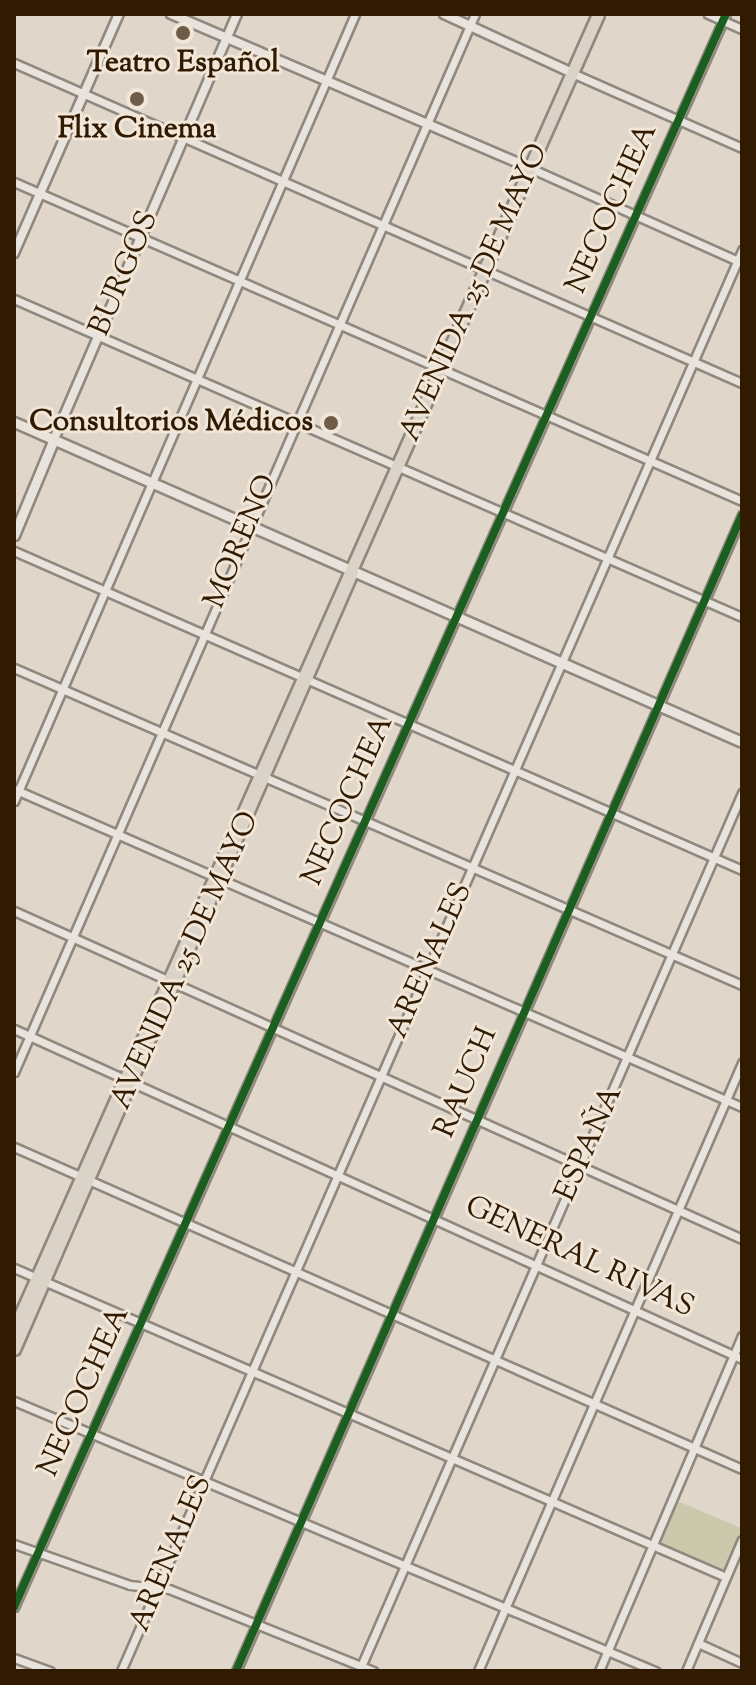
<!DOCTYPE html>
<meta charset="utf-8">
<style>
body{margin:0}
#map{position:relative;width:756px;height:1685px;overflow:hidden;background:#e0d7ca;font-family:"Sorts Mill Goudy",serif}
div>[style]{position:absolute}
.green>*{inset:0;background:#cbc9ab;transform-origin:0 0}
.roads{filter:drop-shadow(2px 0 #90887e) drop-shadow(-2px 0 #90887e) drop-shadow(0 2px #90887e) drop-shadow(0 -2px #90887e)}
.minor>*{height:7px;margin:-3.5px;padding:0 3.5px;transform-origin:3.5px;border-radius:3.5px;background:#e8e3dc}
.tertiary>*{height:8px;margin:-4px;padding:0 4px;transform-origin:4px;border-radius:4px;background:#e8e3dc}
.secondary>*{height:9px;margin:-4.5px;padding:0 4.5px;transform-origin:4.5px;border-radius:4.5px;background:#e8e3dc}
.primary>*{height:11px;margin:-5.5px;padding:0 5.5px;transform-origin:5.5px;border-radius:5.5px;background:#dbd3c7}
.cycleway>*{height:8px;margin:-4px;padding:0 4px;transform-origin:4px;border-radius:4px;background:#1b5e20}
.dots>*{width:22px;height:22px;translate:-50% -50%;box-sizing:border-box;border:4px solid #f1e6d7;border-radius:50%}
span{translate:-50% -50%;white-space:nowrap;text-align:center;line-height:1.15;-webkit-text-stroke:6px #f1e6d7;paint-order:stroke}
.poi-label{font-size:30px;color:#301a01;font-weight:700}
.right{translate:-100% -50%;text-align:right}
.street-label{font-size:30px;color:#301a01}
.frame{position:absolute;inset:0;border:16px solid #301a01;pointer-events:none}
</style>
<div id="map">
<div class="green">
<div style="left:675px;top:1500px;width:73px;height:46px;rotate:23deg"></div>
</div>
<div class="roads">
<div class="minor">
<div style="left:708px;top:14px;width:37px;rotate:24deg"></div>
<div style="left:14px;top:63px;width:795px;rotate:23.73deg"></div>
<div style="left:572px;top:73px;width:186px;rotate:23.8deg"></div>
<div style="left:530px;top:168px;width:232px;rotate:24.1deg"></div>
<div style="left:14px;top:182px;width:795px;rotate:23.66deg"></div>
<div style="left:14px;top:299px;width:794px;rotate:23.6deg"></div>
<div style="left:14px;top:551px;width:795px;rotate:23.66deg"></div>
<div style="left:14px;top:668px;width:794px;rotate:23.53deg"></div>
<div style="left:14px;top:789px;width:794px;rotate:23.6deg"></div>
<div style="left:14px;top:801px;width:858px;rotate:-66.57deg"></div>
<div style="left:14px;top:911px;width:798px;rotate:24.25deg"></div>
<div style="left:14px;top:1029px;width:799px;rotate:24.38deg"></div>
<div style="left:14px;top:1072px;width:1154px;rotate:-66.46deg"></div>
<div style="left:14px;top:1147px;width:796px;rotate:23.86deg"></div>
<div style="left:14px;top:1268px;width:776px;rotate:23.46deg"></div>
<div style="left:14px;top:1401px;width:696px;rotate:22.84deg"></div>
<div style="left:14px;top:1544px;width:123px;rotate:19.5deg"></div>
<div style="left:130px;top:1585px;width:39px;rotate:6deg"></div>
<div style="left:169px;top:1589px;width:220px;rotate:21.9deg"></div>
<div style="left:14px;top:1607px;width:1745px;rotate:-65.92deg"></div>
<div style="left:698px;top:1643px;width:48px;rotate:24.4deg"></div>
<div style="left:14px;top:1658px;width:38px;rotate:20deg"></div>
<div style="left:121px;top:1671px;width:1551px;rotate:-66.39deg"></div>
<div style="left:236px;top:1671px;width:1262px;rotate:-66.36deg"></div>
<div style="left:359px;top:1671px;width:958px;rotate:-66.43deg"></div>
<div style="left:478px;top:1671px;width:663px;rotate:-66.53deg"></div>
<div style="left:599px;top:1671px;width:364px;rotate:-66.9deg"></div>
<div style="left:686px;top:1671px;width:142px;rotate:-66.9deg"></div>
</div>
<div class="tertiary">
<div style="left:171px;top:14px;width:391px;rotate:23.2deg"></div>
<div style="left:444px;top:14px;width:141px;rotate:24.7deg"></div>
<div style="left:14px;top:253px;width:261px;rotate:-66.3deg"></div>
<div style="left:54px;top:439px;width:463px;rotate:-66.7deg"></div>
</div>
<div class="secondary">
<div style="left:14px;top:422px;width:795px;rotate:23.73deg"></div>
<div style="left:14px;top:535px;width:104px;rotate:-67.4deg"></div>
</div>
<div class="primary">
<div style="left:14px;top:1329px;width:1439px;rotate:-66.05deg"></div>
<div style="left:14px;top:1349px;width:847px;rotate:-66.49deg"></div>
</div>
</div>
<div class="cycleway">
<div style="left:14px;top:1607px;width:1745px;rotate:-65.92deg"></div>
<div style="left:236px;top:1671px;width:1262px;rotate:-66.36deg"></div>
</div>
<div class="dots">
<div style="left:183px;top:33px;background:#6e5c47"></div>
<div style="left:137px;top:99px;background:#6e5c47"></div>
<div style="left:331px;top:423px;background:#6e5c47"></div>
</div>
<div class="poi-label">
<span style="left:183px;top:64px">Teatro Español</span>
<span style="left:137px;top:130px">Flix Cinema</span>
<span class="right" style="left:313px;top:423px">Consultorios Médicos</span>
</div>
<div class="street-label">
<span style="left:613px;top:209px;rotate:-66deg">NECOCHEA</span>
<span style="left:125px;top:274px;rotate:-67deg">BURGOS</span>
<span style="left:475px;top:293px;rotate:-66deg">AVENIDA 25 DE MAYO</span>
<span style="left:242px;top:542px;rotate:-67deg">MORENO</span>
<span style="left:349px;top:801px;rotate:-66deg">NECOCHEA</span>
<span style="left:186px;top:961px;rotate:-66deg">AVENIDA 25 DE MAYO</span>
<span style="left:431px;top:961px;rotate:-66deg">ARENALES</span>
<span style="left:467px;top:1083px;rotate:-67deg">RAUCH</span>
<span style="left:590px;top:1144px;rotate:-66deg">ESPAÑA</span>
<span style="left:579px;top:1258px;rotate:25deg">GENERAL RIVAS</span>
<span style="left:85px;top:1392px;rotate:-66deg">NECOCHEA</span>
<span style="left:172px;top:1554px;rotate:-67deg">ARENALES</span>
</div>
<div class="frame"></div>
</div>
